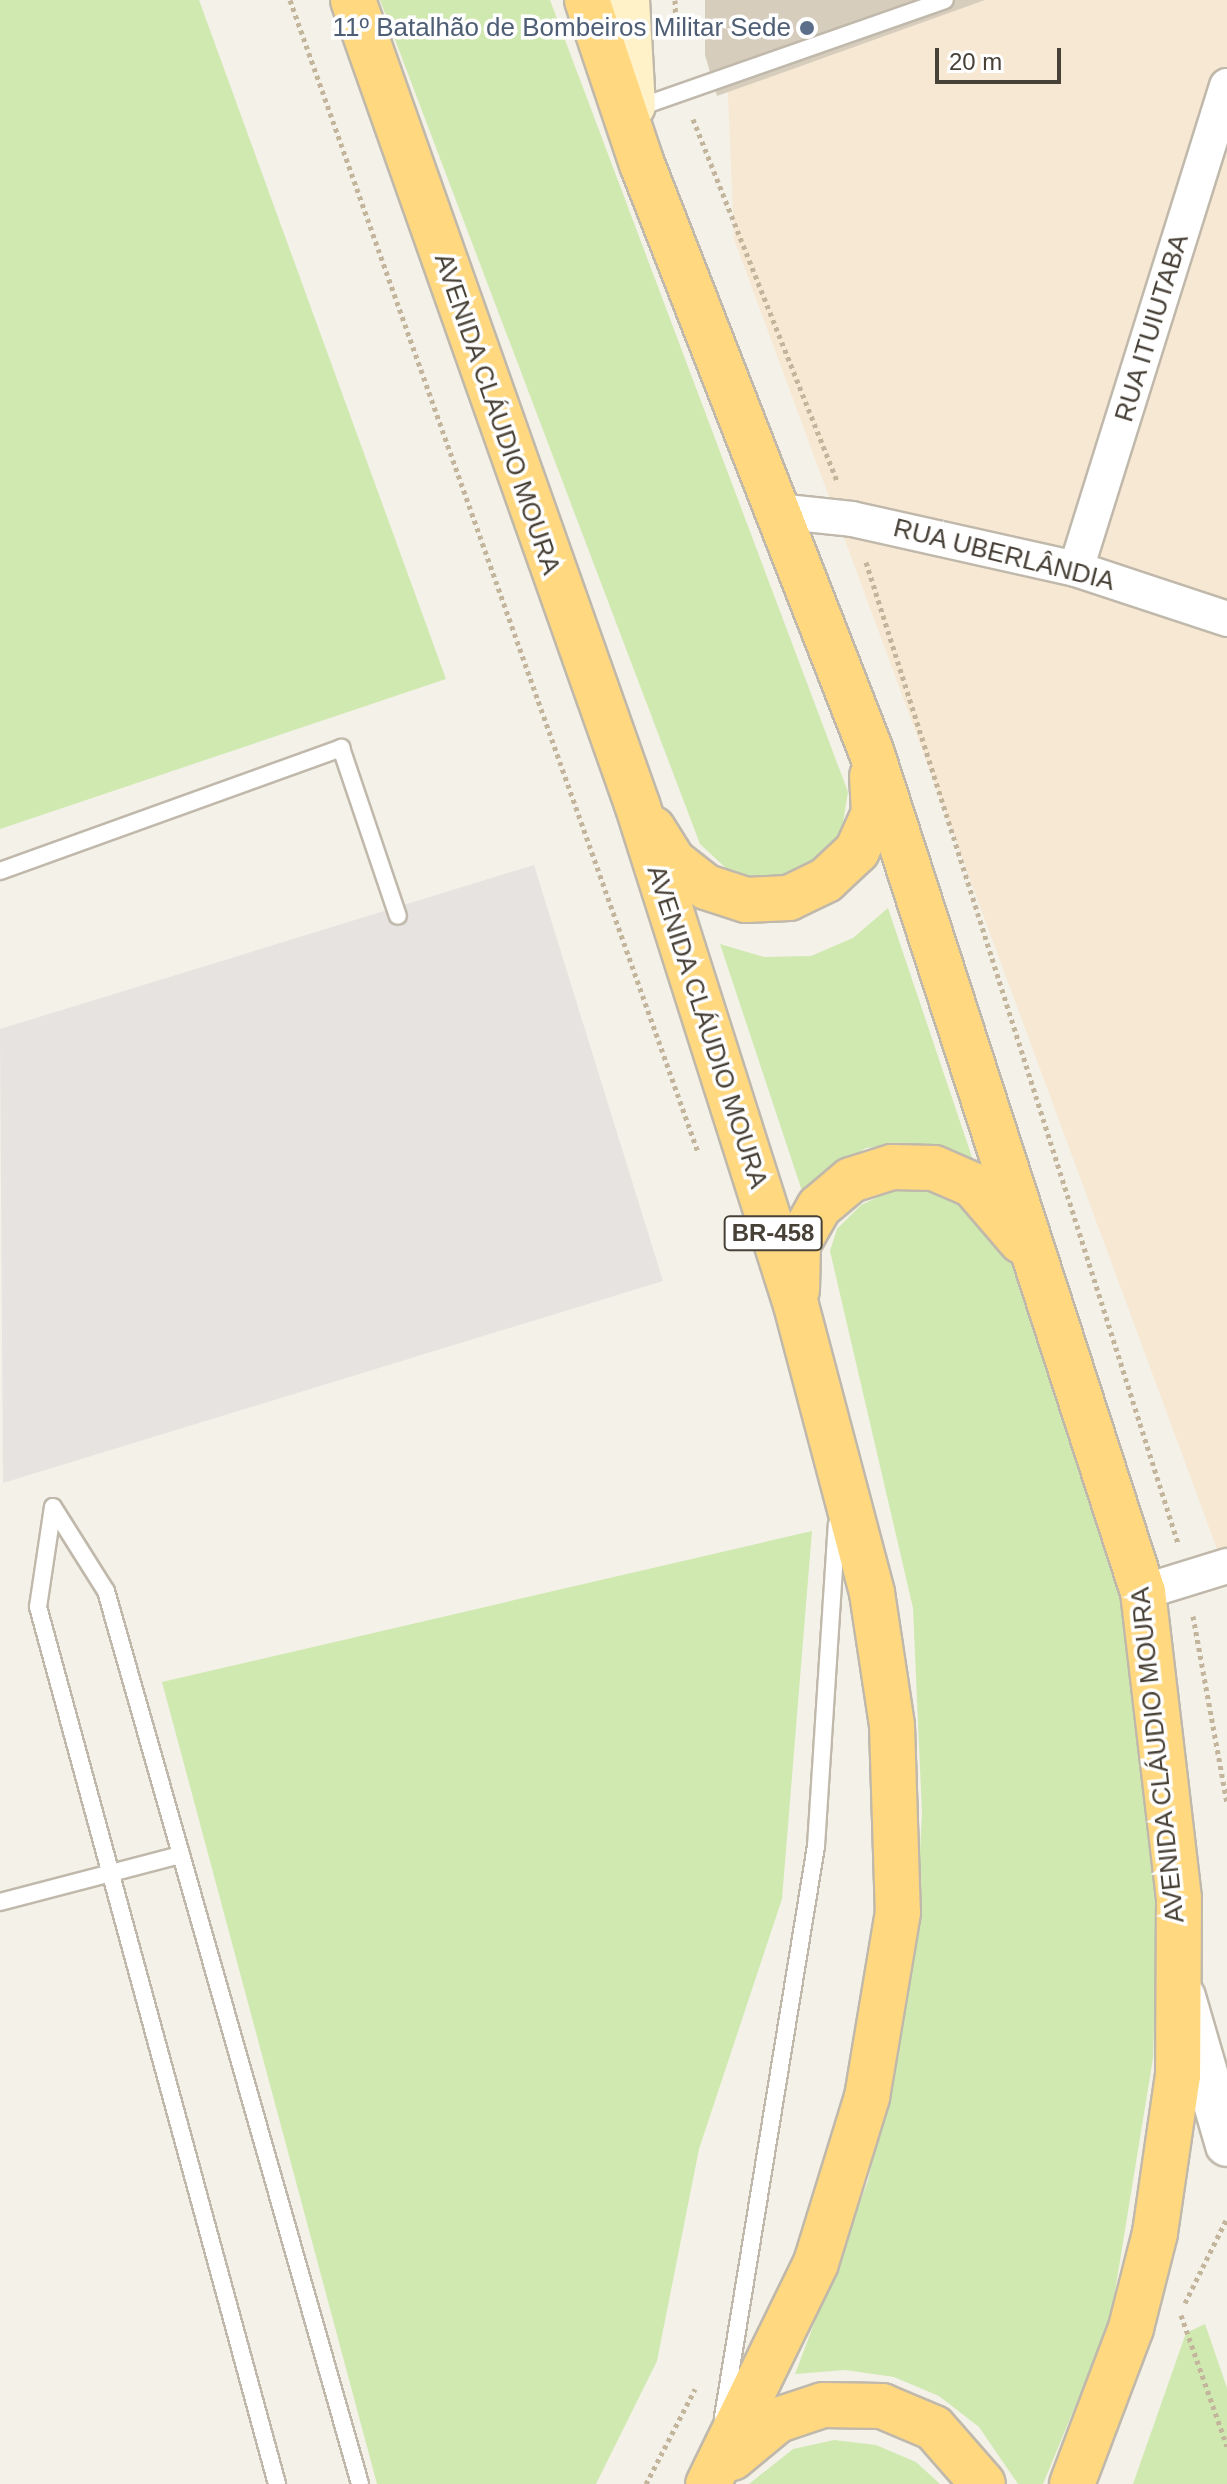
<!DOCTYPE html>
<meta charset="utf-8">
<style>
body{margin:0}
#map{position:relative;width:1227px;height:2484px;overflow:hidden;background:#f4f1e8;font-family:Helvetica,sans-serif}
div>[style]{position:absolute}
.commercial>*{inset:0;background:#f6e8d3}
.green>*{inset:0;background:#cfe9b0}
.parking>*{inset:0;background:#e6e3e0}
.building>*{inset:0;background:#d6cdbd}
.path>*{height:5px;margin-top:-2.5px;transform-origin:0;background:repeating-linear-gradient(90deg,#c2b59b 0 4px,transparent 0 8px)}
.roads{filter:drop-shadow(2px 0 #c0b9ab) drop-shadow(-2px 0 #c0b9ab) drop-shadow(0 2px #c0b9ab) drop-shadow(0 -2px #c0b9ab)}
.service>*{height:16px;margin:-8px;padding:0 8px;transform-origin:8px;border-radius:8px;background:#fff}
.minor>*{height:34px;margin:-17px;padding:0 17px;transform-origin:17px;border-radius:17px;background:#fff}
.tertiary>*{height:42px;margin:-21px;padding:0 21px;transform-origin:21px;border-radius:21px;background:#fff}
.secondary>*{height:44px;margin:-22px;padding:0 22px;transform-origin:22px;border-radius:22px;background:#fff2c8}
.trunk>*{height:44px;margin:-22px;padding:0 22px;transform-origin:22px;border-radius:22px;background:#ffd880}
.dots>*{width:22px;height:22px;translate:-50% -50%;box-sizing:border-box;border:4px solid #fff;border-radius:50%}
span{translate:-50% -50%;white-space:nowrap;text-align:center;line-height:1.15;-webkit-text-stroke:7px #fff;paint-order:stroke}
.shield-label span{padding:2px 6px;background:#fff;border:2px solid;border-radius:6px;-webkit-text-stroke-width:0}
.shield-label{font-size:24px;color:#484137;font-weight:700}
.service-label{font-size:26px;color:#4e5e75}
.right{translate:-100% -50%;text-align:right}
.street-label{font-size:26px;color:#484137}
.scale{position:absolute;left:935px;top:48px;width:126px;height:36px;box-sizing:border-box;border:4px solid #484137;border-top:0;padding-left:10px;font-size:24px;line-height:28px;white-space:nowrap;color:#484137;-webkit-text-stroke:6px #fff;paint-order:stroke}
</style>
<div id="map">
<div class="commercial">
<div style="clip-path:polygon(724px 0,1227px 0,1227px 1576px,734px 239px)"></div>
</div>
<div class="green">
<div style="clip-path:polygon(0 0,199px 0,446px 679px,0 829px)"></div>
<div style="clip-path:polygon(380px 0,550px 0,848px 792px,839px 847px,797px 883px,741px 882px,700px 844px)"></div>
<div style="clip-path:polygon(888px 908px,979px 1178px,946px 1153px,906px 1143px,866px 1148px,831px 1168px,805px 1200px,720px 944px,764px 957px,811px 956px,853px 938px)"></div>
<div style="clip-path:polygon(897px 1188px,941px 1193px,975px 1213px,1006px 1246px,1095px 1489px,1130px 1635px,1158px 1908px,1153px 2058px,1110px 2322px,1043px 2484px,1018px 2484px,979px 2427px,939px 2396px,894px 2377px,845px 2370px,795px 2374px,868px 2181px,904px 2015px,917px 1909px,922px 1813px,913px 1608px,830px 1251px,837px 1229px,861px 1205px)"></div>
<div style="clip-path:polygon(812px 1531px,782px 1899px,699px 2149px,657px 2361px,596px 2484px,377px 2484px,162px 1682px)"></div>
<div style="clip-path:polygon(1205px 2324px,1227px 2388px,1227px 2484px,1133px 2484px,1186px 2333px)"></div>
<div style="clip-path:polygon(834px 2440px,876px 2445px,916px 2462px,940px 2484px,749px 2484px,793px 2449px)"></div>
</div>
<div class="parking">
<div style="clip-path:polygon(534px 865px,663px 1281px,3px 1483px,0 1029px)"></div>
</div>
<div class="building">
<div style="clip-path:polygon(705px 0,985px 0,717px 96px,705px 55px)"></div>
</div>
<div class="path">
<div style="left:290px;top:0;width:1222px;rotate:70.5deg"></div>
<div style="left:675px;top:0;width:31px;rotate:88deg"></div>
<div style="left:693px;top:119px;width:390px;rotate:68.3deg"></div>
<div style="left:866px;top:562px;width:1029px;rotate:72.36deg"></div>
<div style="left:1193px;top:1616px;width:190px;rotate:79.7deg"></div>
<div style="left:1185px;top:2303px;width:95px;rotate:-63.7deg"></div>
<div style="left:1181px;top:2315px;width:139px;rotate:70.7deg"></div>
<div style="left:646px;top:2484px;width:107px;rotate:-62.7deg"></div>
</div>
<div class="roads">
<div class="service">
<div style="left:637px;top:108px;width:326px;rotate:-19.3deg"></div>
<div style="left:0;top:871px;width:363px;rotate:-19.8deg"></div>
<div style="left:341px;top:748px;width:177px;rotate:71.3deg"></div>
<div style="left:0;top:1902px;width:187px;rotate:-14.6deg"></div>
<div style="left:723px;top:2417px;width:579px;rotate:-80.75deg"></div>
<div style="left:816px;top:1846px;width:322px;rotate:-86.3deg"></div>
<div style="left:277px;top:2484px;width:909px;rotate:-105.24deg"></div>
<div style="left:38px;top:1607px;width:101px;rotate:-81.5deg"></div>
<div style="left:53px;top:1507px;width:99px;rotate:57.8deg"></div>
<div style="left:106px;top:1591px;width:928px;rotate:74.12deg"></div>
</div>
<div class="minor">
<div style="left:777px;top:511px;width:75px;rotate:6.1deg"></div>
<div style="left:852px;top:519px;width:230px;rotate:12.6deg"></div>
<div style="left:1076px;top:569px;width:159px;rotate:18.3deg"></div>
<div style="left:1076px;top:569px;width:506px;rotate:-72.64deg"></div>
<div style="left:1143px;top:1592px;width:88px;rotate:-17.2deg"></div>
</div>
<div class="tertiary">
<div style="left:1184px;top:1997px;width:154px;rotate:73.8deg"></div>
</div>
<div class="secondary">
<div style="left:627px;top:0;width:106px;rotate:86.8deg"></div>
</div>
<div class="trunk">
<div style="left:353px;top:0;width:853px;rotate:70.55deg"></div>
<div style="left:637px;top:804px;width:526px;rotate:72.39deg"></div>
<div style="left:796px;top:1305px;width:298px;rotate:75.2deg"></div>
<div style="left:872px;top:1593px;width:134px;rotate:81.4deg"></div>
<div style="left:892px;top:1726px;width:186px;rotate:88.2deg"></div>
<div style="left:898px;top:1912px;width:188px;rotate:99.5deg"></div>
<div style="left:867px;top:2097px;width:174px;rotate:107.1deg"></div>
<div style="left:816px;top:2263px;width:246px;rotate:116deg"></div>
<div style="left:587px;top:0;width:173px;rotate:71.5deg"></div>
<div style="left:642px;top:164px;width:630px;rotate:68.69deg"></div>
<div style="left:871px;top:751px;width:884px;rotate:72.08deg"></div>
<div style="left:1143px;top:1592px;width:309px;rotate:83.3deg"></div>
<div style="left:1179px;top:1899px;width:176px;rotate:90.3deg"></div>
<div style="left:1178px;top:2075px;width:160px;rotate:98.3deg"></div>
<div style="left:1155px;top:2233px;width:98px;rotate:104.2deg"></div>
<div style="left:1131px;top:2328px;width:167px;rotate:110.7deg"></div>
<div style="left:653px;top:829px;width:38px;rotate:58deg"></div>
<div style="left:673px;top:861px;width:42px;rotate:38.2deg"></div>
<div style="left:706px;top:887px;width:42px;rotate:18deg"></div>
<div style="left:746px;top:900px;width:43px;rotate:-2.7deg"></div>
<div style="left:789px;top:898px;width:41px;rotate:-25.9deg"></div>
<div style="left:826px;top:880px;width:42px;rotate:-43.1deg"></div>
<div style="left:857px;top:851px;width:42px;rotate:-65.9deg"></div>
<div style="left:874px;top:813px;width:37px;rotate:-93deg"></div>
<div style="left:797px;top:1290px;width:46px;rotate:-88.8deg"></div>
<div style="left:798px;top:1244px;width:43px;rotate:-60.4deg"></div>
<div style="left:819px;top:1207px;width:42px;rotate:-40.2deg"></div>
<div style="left:851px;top:1180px;width:43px;rotate:-17.6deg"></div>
<div style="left:892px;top:1167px;width:42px;rotate:1.4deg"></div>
<div style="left:934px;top:1168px;width:43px;rotate:23.6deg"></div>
<div style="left:973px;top:1185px;width:74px;rotate:49.4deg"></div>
<div style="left:732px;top:2458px;width:60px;rotate:-39.6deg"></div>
<div style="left:778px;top:2420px;width:47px;rotate:-18.4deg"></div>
<div style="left:823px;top:2405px;width:59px;rotate:1deg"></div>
<div style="left:882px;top:2406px;width:56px;rotate:22.9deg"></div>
<div style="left:934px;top:2428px;width:74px;rotate:48.8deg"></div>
</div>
</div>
<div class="dots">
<div style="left:807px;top:28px;background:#5c6f8a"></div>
</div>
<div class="shield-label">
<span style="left:773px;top:1233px">BR-458</span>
</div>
<div class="service-label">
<span class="right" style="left:791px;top:28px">11º Batalhão de Bombeiros Militar Sede</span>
</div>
<div class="street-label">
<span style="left:1152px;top:328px;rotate:-73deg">RUA ITUIUTABA</span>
<span style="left:497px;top:414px;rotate:71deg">AVENIDA CLÁUDIO MOURA</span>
<span style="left:1004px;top:555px;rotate:14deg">RUA UBERLÂNDIA</span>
<span style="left:707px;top:1027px;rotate:72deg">AVENIDA CLÁUDIO MOURA</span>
<span style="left:1158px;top:1755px;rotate:-96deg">AVENIDA CLÁUDIO MOURA</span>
</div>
<div class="scale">20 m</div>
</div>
